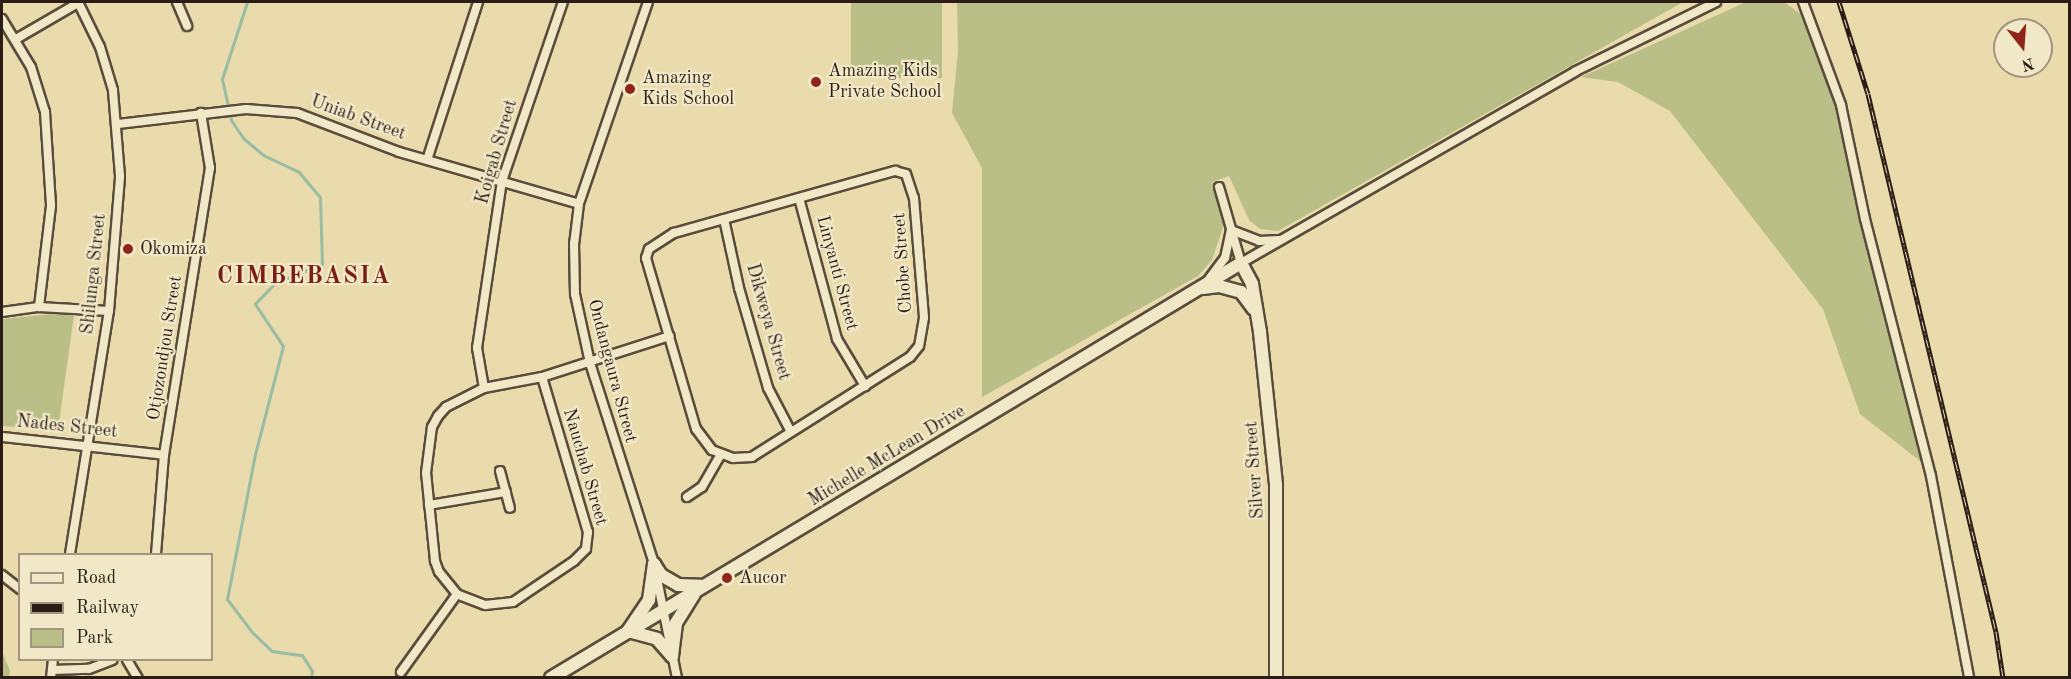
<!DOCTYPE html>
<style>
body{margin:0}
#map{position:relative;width:2071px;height:679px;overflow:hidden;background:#e9dbab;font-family:"Old Standard TT",serif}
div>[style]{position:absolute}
.green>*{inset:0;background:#b9bf87;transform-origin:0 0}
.stream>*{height:3px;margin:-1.5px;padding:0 1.5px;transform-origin:1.5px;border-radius:1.5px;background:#99bca4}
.roads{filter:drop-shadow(2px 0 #5a4c3b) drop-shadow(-2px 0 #5a4c3b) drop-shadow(0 2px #5a4c3b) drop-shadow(0 -2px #5a4c3b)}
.street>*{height:8px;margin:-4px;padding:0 4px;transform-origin:4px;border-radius:4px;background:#f1e8c8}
.secondary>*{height:12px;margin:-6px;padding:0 6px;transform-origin:6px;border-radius:6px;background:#f1e8c8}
.rail>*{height:5px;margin-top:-2.5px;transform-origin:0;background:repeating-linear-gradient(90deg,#f1e8c8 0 9px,#2b1c16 0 18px);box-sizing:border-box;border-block:2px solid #2b1c16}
.dots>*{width:16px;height:16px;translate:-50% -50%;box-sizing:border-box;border:3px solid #f1e8c8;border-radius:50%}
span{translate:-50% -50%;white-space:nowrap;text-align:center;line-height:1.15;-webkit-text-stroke:4.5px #f1e8c8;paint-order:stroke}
.poi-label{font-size:18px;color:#2b1c16}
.left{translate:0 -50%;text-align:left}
.street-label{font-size:18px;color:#2b1c16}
.district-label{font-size:24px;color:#7a1f14;font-weight:700;letter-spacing:1.5px}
.frame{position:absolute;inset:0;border:3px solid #2b1c16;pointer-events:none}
.legend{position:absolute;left:18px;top:553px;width:195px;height:108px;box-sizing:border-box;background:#f1e8c8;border:2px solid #a29681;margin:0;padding:8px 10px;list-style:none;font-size:18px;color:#2b1c16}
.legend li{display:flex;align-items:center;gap:12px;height:30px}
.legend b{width:30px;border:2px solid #a29681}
.north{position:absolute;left:1993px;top:18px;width:60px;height:60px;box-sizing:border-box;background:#f1e8c8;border:2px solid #a29681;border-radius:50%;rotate:163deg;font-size:16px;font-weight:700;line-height:24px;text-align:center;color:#2b1c16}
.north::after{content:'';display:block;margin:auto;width:21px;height:27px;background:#8f2418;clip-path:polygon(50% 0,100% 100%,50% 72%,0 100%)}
</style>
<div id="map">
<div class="green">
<div style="left:851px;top:2px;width:91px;height:76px"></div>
<div style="clip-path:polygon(957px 2px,1683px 2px,1278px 231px,1260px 229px,1249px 220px,1229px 176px,1212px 182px,1224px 224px,1212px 260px,1198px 276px,982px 397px,982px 168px,952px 113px,958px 51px)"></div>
<div style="clip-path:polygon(1746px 2px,1784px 2px,1812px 22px,1841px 105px,1929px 468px,1860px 414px,1823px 309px,1670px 111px,1618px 82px,1581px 77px)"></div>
<div style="clip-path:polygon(61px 313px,74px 315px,58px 430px,2px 426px,2px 319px)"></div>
<div style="clip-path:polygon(2px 651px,10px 671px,9px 677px,2px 677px)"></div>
</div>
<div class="stream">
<div style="left:247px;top:2px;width:81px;rotate:108deg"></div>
<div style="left:222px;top:79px;width:42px;rotate:77.6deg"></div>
<div style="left:231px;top:120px;width:22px;rotate:56deg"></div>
<div style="left:243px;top:138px;width:26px;rotate:40deg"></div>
<div style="left:263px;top:155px;width:38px;rotate:25deg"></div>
<div style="left:298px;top:171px;width:34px;rotate:50deg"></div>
<div style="left:320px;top:197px;width:67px;rotate:88.3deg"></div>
<div style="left:322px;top:264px;width:51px;rotate:158deg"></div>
<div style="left:275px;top:283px;width:29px;rotate:134deg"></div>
<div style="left:255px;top:304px;width:50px;rotate:56.3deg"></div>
<div style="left:283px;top:346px;width:112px;rotate:104.5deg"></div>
<div style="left:255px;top:454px;width:148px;rotate:100.9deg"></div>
<div style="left:227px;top:599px;width:40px;rotate:53deg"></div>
<div style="left:251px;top:631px;width:29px;rotate:44deg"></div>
<div style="left:272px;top:651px;width:30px;rotate:8deg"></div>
<div style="left:302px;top:655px;width:19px;rotate:58deg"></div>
<div style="left:312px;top:671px;width:7px;rotate:98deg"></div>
</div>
<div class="roads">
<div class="street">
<div style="left:177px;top:2px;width:26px;rotate:67deg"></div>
<div style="left:648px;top:2px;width:213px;rotate:108.9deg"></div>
<div style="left:579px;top:204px;width:39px;rotate:97deg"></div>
<div style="left:574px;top:243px;width:51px;rotate:88.9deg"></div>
<div style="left:575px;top:294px;width:71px;rotate:77.7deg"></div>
<div style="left:590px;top:363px;width:211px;rotate:72.3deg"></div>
<div style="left:654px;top:564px;width:116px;rotate:78.6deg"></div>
<div style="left:1803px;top:2px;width:110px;rotate:69.7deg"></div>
<div style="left:1841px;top:105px;width:116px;rotate:78.1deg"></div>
<div style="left:1865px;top:219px;width:265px;rotate:75.6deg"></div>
<div style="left:1931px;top:476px;width:206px;rotate:79.3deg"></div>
<div style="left:2px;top:19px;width:56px;rotate:58.9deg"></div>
<div style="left:31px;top:67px;width:47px;rotate:72.7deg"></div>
<div style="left:45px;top:112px;width:94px;rotate:86.3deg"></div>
<div style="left:51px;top:206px;width:102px;rotate:96.8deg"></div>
<div style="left:16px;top:39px;width:72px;rotate:-30.1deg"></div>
<div style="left:118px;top:124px;width:129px;rotate:-6.7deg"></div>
<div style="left:246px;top:109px;width:51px;rotate:4.5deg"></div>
<div style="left:297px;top:113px;width:109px;rotate:20.9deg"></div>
<div style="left:399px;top:152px;width:187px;rotate:16.1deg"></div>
<div style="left:428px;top:157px;width:163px;rotate:-72.1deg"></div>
<div style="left:895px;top:171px;width:11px;rotate:15deg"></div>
<div style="left:906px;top:174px;width:25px;rotate:72deg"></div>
<div style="left:914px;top:198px;width:120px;rotate:85.2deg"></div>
<div style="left:924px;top:318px;width:28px;rotate:100deg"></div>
<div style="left:919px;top:346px;width:14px;rotate:129deg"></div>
<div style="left:910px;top:357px;width:187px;rotate:147.7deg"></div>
<div style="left:752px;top:457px;width:19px;rotate:177deg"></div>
<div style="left:733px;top:458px;width:22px;rotate:-159deg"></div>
<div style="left:712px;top:450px;width:26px;rotate:-127deg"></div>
<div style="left:696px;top:429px;width:178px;rotate:-106.3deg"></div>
<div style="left:646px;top:258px;width:9px;rotate:-72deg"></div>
<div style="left:649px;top:249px;width:30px;rotate:-33deg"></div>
<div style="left:674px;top:233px;width:230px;rotate:-15.7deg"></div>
<div style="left:1219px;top:187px;width:79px;rotate:73.9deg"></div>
<div style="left:1241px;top:263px;width:386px;rotate:-29.8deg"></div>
<div style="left:1576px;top:71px;width:156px;rotate:-26.2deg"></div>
<div style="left:799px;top:198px;width:146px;rotate:74.9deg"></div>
<div style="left:837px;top:339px;width:55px;rotate:59.2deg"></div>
<div style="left:724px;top:219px;width:71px;rotate:77.7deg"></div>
<div style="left:739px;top:288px;width:104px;rotate:73.8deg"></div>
<div style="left:768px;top:388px;width:47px;rotate:62.4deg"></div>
<div style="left:1209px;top:279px;width:26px;rotate:-53deg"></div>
<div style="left:1225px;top:258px;width:29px;rotate:-78deg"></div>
<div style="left:1231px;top:230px;width:30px;rotate:21deg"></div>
<div style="left:1259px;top:241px;width:20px;rotate:-3deg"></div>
<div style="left:2px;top:312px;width:37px;rotate:-8deg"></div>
<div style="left:39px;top:307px;width:70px;rotate:3.3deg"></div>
<div style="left:542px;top:377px;width:162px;rotate:73.5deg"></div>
<div style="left:588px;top:532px;width:17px;rotate:97deg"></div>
<div style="left:586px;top:549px;width:17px;rotate:135deg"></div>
<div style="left:574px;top:561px;width:73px;rotate:146.1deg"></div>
<div style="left:513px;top:602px;width:28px;rotate:174deg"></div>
<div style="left:485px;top:605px;width:30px;rotate:-159deg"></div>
<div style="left:457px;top:594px;width:28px;rotate:-129deg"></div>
<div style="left:439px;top:572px;width:12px;rotate:-110deg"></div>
<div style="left:435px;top:561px;width:88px;rotate:-95.8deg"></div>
<div style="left:426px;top:473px;width:46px;rotate:-82.6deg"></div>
<div style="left:432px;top:427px;width:13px;rotate:-61deg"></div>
<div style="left:438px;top:416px;width:12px;rotate:-48deg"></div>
<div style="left:446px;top:407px;width:42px;rotate:-26.6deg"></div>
<div style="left:484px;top:388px;width:59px;rotate:-10.7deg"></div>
<div style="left:542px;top:377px;width:134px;rotate:-17.8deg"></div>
<div style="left:484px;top:388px;width:41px;rotate:-99.9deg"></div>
<div style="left:477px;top:348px;width:169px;rotate:-81.5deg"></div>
<div style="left:502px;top:181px;width:189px;rotate:-71.2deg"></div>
<div style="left:2px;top:437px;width:163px;rotate:6.3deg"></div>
<div style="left:500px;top:471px;width:38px;rotate:75deg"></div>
<div style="left:687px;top:497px;width:18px;rotate:-34deg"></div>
<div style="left:702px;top:487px;width:38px;rotate:-60deg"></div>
<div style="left:429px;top:505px;width:78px;rotate:-9.6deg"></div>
<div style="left:70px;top:554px;width:246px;rotate:-80.9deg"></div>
<div style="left:109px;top:311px;width:135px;rotate:-85.3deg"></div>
<div style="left:120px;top:176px;width:86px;rotate:-94.7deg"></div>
<div style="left:113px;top:90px;width:45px;rotate:-106.8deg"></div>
<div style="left:100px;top:47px;width:50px;rotate:-116.1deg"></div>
<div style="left:156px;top:554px;width:99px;rotate:-85.4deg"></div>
<div style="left:164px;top:455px;width:291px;rotate:-80.9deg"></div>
<div style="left:210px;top:168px;width:56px;rotate:-99.3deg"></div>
<div style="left:2px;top:575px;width:23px;rotate:38deg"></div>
<div style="left:127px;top:660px;width:21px;rotate:59deg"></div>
<div style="left:52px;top:670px;width:37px;rotate:-2deg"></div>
<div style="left:89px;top:669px;width:25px;rotate:-21deg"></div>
<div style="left:401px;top:672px;width:96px;rotate:-54.3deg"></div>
<div style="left:51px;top:678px;width:18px;rotate:-84deg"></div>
</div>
<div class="secondary">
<div style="left:1203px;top:288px;width:16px;rotate:-7deg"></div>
<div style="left:1219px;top:286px;width:23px;rotate:15deg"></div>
<div style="left:1241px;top:292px;width:21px;rotate:53deg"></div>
<div style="left:654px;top:564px;width:36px;rotate:98deg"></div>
<div style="left:649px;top:600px;width:37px;rotate:124deg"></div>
<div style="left:628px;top:631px;width:30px;rotate:15deg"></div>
<div style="left:657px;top:639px;width:23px;rotate:49deg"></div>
<div style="left:654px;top:564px;width:13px;rotate:58deg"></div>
<div style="left:661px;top:575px;width:20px;rotate:30deg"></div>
<div style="left:678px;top:585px;width:23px;rotate:2deg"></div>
<div style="left:672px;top:656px;width:33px;rotate:-83deg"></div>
<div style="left:676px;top:623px;width:34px;rotate:-58deg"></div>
<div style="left:551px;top:678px;width:805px;rotate:-31.02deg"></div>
<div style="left:1241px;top:263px;width:24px;rotate:62deg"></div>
<div style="left:1252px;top:284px;width:49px;rotate:80.5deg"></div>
<div style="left:1260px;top:332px;width:154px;rotate:84deg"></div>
<div style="left:1276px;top:485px;width:193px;rotate:90deg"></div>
</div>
</div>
<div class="rail">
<div style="left:1839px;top:2px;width:96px;rotate:72.5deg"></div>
<div style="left:1868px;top:94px;width:553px;rotate:76.62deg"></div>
<div style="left:1996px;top:632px;width:47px;rotate:81.3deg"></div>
</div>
<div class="dots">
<div style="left:816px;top:82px;background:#8f2418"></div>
<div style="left:630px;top:89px;background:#8f2418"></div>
<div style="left:128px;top:249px;background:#8f2418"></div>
<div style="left:727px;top:578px;background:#8f2418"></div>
</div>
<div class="poi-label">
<span class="left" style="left:828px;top:82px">Amazing Kids<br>Private School</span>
<span class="left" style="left:642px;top:89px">Amazing<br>Kids School</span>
<span class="left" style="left:140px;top:249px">Okomiza</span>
<span class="left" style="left:739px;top:578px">Aucor</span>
</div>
<div class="street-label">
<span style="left:358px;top:118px;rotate:20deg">Uniab Street</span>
<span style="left:497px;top:152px;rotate:-74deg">Koigab Street</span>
<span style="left:903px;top:263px;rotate:-94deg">Chobe Street</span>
<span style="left:837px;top:273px;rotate:75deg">Linyanti Street</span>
<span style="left:94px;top:274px;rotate:-84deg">Shilunga Street</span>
<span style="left:768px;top:322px;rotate:74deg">Dikweya Street</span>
<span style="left:165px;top:348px;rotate:-81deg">Otjozondjou Street</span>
<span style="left:612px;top:371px;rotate:75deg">Ondangaura Street</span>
<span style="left:67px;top:427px;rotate:6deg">Nades Street</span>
<span style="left:887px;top:456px;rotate:-31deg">Michelle McLean Drive</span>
<span style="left:585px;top:467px;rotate:74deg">Nauchab Street</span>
<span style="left:1255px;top:470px;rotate:-94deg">Silver Street</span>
</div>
<div class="district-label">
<span style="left:304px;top:278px">CIMBEBASIA</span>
</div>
<div class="frame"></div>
<ul class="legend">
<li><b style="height:8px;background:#f1e8c8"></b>Road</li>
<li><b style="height:8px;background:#2b1c16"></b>Railway</li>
<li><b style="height:16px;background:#b9bf87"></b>Park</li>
</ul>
<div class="north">N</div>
</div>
